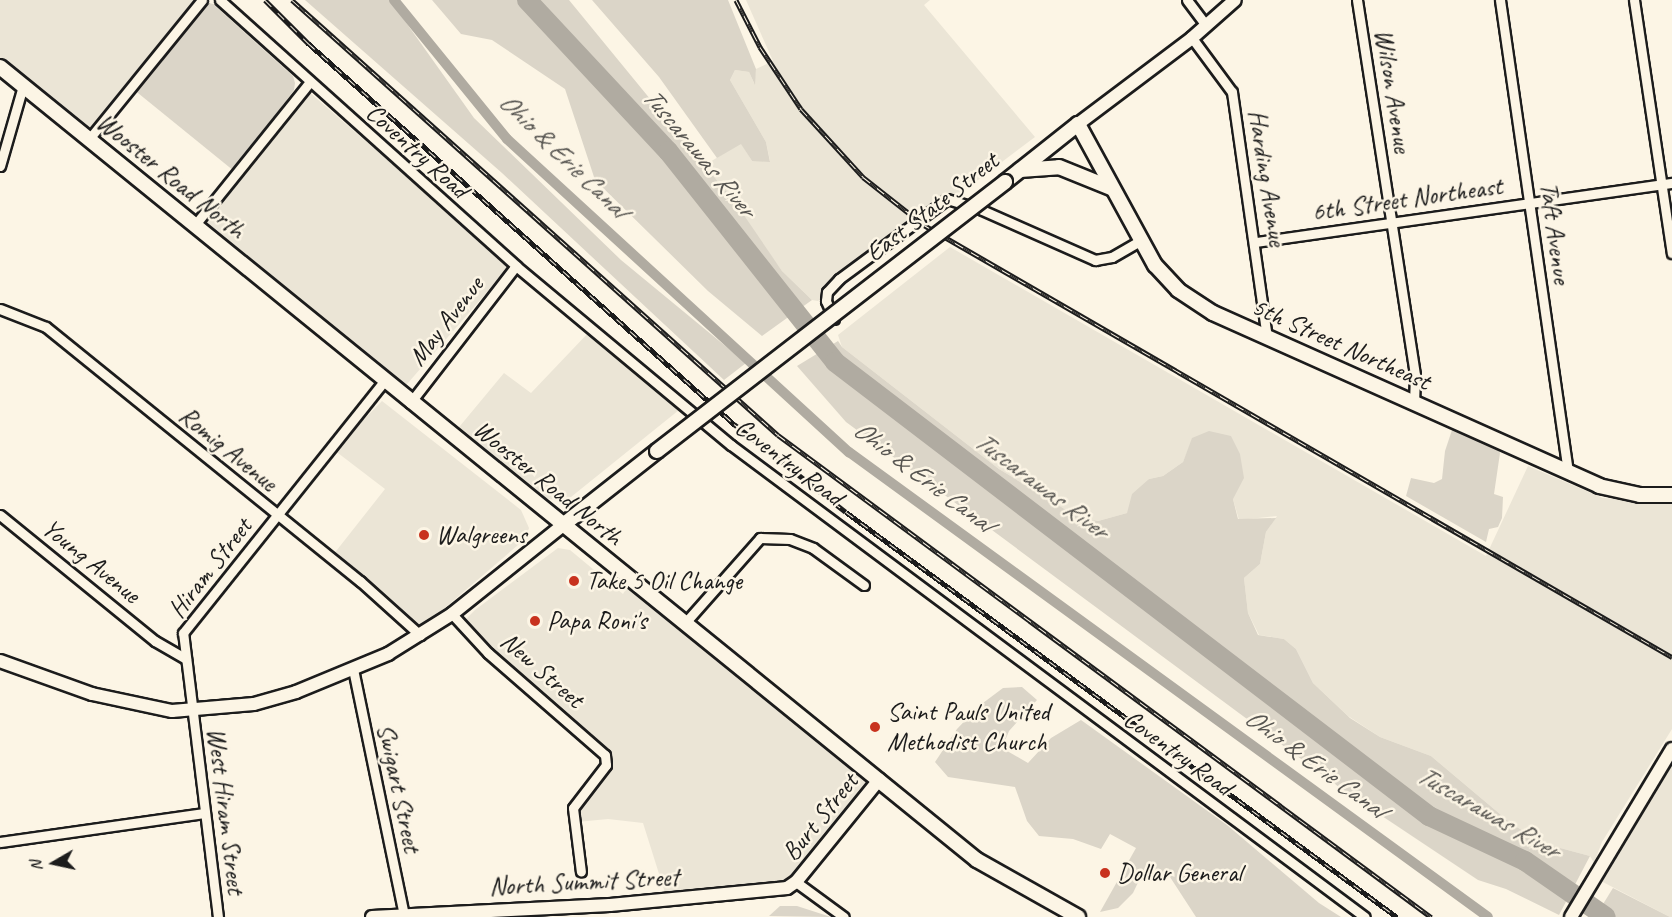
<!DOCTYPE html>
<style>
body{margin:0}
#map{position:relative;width:1672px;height:917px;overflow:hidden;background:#fcf5e5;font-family:Caveat,sans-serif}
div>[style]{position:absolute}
.built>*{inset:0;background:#ebe5d6;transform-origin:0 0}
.green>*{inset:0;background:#dbd5c8}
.canal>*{height:10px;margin:-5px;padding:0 5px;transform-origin:5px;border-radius:5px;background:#b0aba1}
.river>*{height:20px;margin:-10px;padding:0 10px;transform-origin:10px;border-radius:10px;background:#b0aba1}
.roads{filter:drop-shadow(2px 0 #1c1c1c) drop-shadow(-2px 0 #1c1c1c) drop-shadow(0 2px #1c1c1c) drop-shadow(0 -2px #1c1c1c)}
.minor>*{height:9px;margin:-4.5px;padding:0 4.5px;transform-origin:4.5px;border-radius:4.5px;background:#fcf5e5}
.tertiary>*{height:12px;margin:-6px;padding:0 6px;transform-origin:6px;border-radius:6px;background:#fcf5e5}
.secondary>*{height:14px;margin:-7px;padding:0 7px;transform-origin:7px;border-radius:7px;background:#fcf5e5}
.rail>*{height:5px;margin-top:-2.5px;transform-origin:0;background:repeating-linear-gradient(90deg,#fcf5e5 0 9px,#1c1c1c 0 18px);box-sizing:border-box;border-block:2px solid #1c1c1c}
.bridges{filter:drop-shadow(2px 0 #1c1c1c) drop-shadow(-2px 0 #1c1c1c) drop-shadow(0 2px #1c1c1c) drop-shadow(0 -2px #1c1c1c)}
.secondary-bridge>*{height:14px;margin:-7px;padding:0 7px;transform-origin:7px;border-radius:7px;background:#fcf5e5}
.dots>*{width:16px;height:16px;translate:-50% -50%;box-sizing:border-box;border:3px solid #fcf5e5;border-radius:50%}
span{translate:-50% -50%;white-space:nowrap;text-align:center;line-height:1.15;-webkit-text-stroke:5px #fcf5e5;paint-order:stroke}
.street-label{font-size:26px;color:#1c1c1c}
.poi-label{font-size:26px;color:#1c1c1c}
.left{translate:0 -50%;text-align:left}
.water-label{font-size:27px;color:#575551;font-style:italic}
.north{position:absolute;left:24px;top:833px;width:60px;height:60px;-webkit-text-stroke:4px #fcf5e5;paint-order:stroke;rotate:261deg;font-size:16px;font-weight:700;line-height:24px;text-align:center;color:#1c1c1c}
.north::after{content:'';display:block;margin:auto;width:21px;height:27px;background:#1c1c1c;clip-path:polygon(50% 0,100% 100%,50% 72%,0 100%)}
</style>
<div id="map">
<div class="built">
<div style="clip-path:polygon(0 0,197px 0,89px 135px,0 63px)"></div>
<div style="clip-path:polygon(746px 0,930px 0,924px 5px,1035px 137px,818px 301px,812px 300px,782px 271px,705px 165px,741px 143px,752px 161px,770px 161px,766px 142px,730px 80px,735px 70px,749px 72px,754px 83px,756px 69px,773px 61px)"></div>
<div style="left:308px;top:91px;width:267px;height:175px;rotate:41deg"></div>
<div style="clip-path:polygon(950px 247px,1486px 556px,1528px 466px,1603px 498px,1672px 502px,1672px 729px,1602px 842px,1594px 863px,1590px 856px,1549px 845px,1513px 825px,1431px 756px,1380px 737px,1348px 716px,1313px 683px,1296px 649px,1284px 639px,1259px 635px,1248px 613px,1244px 578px,1260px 564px,1266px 532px,1277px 516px,1239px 520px,1233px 499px,1193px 438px,1183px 462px,1163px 476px,1149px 479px,1127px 513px,1098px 521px,1076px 516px,999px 469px,842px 347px,838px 335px)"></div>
<div style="clip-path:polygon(590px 331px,679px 410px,571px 497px,560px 501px,544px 498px,455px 432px,504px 373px,531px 393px)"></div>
<div style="clip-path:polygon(382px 401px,521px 510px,529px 528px,525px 539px,419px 630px,333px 555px,385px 489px,334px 450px)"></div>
<div style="clip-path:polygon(558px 548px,570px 550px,623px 594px,627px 587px,875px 779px,790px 880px,666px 896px,643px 823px,608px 819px,577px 822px,577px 808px,609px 764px,607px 749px,466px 627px,466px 619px,475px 610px)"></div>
<div style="clip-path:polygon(1672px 763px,1672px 917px,1670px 917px,1599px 880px)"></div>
</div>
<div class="green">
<div style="clip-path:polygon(305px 0,390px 0,474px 118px,621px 260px,746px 363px,724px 380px,502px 173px)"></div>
<div style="clip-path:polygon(432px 0,569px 0,737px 205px,782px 271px,812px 300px,762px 336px,708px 291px,595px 180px,565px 89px,492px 40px,461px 34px)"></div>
<div style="clip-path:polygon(592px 0,728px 0,756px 69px,755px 85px,749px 72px,735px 70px,730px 80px,766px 142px,770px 162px,752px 161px,741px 144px,717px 158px,659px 77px)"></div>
<div style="clip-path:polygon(205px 2px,213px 4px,293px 76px,295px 83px,294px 90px,234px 171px,133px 89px)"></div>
<div style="clip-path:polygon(838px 341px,842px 347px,999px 469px,1076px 516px,1098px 521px,1127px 513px,1132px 494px,1149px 479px,1163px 476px,1183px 462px,1192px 438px,1209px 431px,1231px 436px,1240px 454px,1244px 478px,1233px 499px,1238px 519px,1276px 518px,1266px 532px,1260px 564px,1244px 578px,1248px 613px,1258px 635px,1284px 639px,1296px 649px,1313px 683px,1350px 718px,1380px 737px,1431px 756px,1513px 825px,1549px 845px,1590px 856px,1559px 915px,1506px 889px,1478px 880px,1343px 790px,846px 422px,797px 366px)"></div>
<div style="clip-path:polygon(1452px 430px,1497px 447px,1500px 453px,1494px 494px,1503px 497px,1502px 518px,1498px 527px,1489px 529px,1486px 542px,1406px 496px,1411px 478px,1434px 483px,1442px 479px,1445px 451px)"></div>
<div style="clip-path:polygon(1022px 687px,1037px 700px,1009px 731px,1002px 748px,1028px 763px,1051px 738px,1081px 720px,1227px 825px,1319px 903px,1341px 917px,1196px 917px,1170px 877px,1154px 870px,1143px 872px,1133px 893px,1118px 908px,1100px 912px,1136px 848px,1110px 834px,1101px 849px,1073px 839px,1039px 836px,1027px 821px,1015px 787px,948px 777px,935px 762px,957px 729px,979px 706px,1003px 688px)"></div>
<div style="clip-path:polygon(1613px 888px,1670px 917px,1595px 917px)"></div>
<div style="clip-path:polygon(780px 906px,797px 906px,831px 917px,769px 916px)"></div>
</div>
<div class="canal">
<div style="left:394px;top:0;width:179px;rotate:50.9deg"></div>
<div style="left:507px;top:139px;width:464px;rotate:42.5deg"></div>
<div style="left:849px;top:452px;width:790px;rotate:36.04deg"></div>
</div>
<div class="river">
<div style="left:527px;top:0;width:207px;rotate:47deg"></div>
<div style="left:668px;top:151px;width:269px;rotate:51.6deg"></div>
<div style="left:835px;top:362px;width:748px;rotate:37.39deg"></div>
<div style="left:1429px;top:816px;width:106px;rotate:25.1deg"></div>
<div style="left:1525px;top:861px;width:98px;rotate:34.7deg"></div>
</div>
<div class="roads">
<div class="minor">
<div style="left:220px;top:0;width:398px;rotate:41.9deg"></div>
<div style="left:516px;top:266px;width:280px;rotate:39.8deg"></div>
<div style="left:731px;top:445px;width:790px;rotate:36.67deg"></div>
<div style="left:1187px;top:0;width:30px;rotate:53deg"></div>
<div style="left:1357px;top:0;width:379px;rotate:81.2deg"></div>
<div style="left:1415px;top:375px;width:28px;rotate:92deg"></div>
<div style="left:1500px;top:0;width:477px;rotate:81.8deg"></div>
<div style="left:1634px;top:0;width:256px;rotate:81.5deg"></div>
<div style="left:1192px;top:38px;width:67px;rotate:53.5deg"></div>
<div style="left:1232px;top:92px;width:248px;rotate:81.9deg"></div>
<div style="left:89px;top:139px;width:179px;rotate:-50.9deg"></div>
<div style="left:0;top:166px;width:83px;rotate:-74deg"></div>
<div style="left:194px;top:226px;width:184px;rotate:-51.2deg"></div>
<div style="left:1256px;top:242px;width:420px;rotate:-8.1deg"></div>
<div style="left:0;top:309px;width:49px;rotate:21.4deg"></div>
<div style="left:46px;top:327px;width:404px;rotate:39deg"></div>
<div style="left:360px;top:581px;width:81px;rotate:42deg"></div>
<div style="left:834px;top:319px;width:20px;rotate:-114deg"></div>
<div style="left:826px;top:301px;width:9px;rotate:-84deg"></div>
<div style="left:827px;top:292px;width:18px;rotate:-47deg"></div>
<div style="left:839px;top:279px;width:134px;rotate:-36.5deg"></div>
<div style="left:947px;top:199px;width:37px;rotate:17deg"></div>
<div style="left:982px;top:210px;width:124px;rotate:23.9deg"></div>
<div style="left:1095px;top:260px;width:17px;rotate:-10deg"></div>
<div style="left:1112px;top:257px;width:32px;rotate:-30deg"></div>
<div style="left:410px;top:403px;width:173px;rotate:-52.3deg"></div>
<div style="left:0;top:515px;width:200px;rotate:39.1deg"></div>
<div style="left:155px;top:641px;width:36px;rotate:30deg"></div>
<div style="left:452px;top:614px;width:53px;rotate:47.3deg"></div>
<div style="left:488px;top:653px;width:155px;rotate:41.1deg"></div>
<div style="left:605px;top:755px;width:10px;rotate:84deg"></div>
<div style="left:606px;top:765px;width:54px;rotate:127.5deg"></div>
<div style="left:573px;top:808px;width:64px;rotate:82.9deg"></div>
<div style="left:684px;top:624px;width:115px;rotate:-48.5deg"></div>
<div style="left:760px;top:538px;width:30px;rotate:2deg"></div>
<div style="left:790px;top:539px;width:25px;rotate:21deg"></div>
<div style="left:813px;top:548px;width:63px;rotate:36deg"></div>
<div style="left:353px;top:669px;width:251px;rotate:78.3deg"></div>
<div style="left:0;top:842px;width:207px;rotate:-8.1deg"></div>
<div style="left:796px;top:882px;width:59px;rotate:36.1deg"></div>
<div style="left:218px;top:917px;width:286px;rotate:-97deg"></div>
<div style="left:183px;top:633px;width:322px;rotate:-51.4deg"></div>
</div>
<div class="tertiary">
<div style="left:1078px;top:124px;width:143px;rotate:-37deg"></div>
<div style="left:1192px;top:38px;width:57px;rotate:-41.5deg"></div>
<div style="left:0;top:661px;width:98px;rotate:19.7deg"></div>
<div style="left:92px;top:694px;width:82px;rotate:12deg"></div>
<div style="left:172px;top:711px;width:82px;rotate:-4.9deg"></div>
<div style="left:254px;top:704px;width:44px;rotate:-15.9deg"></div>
<div style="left:296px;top:692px;width:100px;rotate:-22.4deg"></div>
<div style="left:388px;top:654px;width:75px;rotate:-32deg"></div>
<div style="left:452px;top:614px;width:142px;rotate:-38.7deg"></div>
<div style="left:372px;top:917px;width:238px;rotate:-2.9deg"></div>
<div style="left:610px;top:905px;width:178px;rotate:-5.5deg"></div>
<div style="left:787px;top:888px;width:11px;rotate:-34deg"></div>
<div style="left:796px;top:882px;width:132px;rotate:-50.9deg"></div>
<div style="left:1571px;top:917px;width:196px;rotate:-59deg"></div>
</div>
<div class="secondary">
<div style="left:0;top:67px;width:1258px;rotate:39.07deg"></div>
<div style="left:977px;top:860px;width:116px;rotate:29.4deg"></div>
<div style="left:1020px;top:170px;width:39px;rotate:-4deg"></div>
<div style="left:1059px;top:167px;width:56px;rotate:22deg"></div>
<div style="left:1005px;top:182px;width:93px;rotate:-38.5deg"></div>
<div style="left:1078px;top:124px;width:161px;rotate:61.4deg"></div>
<div style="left:1155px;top:265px;width:34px;rotate:47deg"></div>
<div style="left:1178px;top:290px;width:42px;rotate:33.3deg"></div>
<div style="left:1213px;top:313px;width:423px;rotate:24.1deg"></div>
<div style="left:1599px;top:486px;width:42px;rotate:12.4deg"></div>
<div style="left:1640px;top:495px;width:32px"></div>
<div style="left:563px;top:525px;width:120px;rotate:-38.2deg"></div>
</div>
</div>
<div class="rail">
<div style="left:265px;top:0;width:61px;rotate:45deg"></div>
<div style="left:308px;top:43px;width:572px;rotate:41.81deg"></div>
<div style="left:734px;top:424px;width:142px;rotate:38.2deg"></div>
<div style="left:846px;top:512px;width:684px;rotate:36.32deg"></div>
<div style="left:292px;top:0;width:652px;rotate:41.83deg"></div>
<div style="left:778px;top:435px;width:812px;rotate:36.43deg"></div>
<div style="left:736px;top:0;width:53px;rotate:62.9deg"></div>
<div style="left:760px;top:47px;width:74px;rotate:56.5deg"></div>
<div style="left:801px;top:109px;width:92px;rotate:47.6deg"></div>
<div style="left:863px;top:177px;width:78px;rotate:38.2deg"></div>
<div style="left:924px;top:225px;width:864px;rotate:30.01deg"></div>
</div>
<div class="bridges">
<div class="secondary-bridge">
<div style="left:657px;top:451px;width:440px;rotate:-37.7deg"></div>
</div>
</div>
<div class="dots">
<div style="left:424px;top:535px;background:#c8321e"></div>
<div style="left:574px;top:581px;background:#c8321e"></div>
<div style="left:535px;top:621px;background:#c8321e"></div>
<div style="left:875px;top:727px;background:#c8321e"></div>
<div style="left:1105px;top:873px;background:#c8321e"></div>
</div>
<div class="street-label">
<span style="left:1393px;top:91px;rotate:81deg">Wilson Avenue</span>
<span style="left:417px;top:151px;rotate:42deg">Coventry Road</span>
<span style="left:171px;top:176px;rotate:39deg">Wooster Road North</span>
<span style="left:1267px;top:178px;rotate:81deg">Harding Avenue</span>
<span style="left:1407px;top:199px;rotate:-8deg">6th Street Northeast</span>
<span style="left:932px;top:207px;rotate:-38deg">East State Street</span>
<span style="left:1555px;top:233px;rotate:82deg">Taft Avenue</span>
<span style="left:446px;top:321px;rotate:-52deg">May Avenue</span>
<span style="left:1341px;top:344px;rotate:24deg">5th Street Northeast</span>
<span style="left:228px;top:449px;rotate:39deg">Romig Avenue</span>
<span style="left:789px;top:462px;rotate:37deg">Coventry Road</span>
<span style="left:548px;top:483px;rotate:39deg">Wooster Road North</span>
<span style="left:91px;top:561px;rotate:39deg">Young Avenue</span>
<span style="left:210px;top:568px;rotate:-52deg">Hiram Street</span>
<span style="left:542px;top:670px;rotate:41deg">New Street</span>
<span style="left:1178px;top:753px;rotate:36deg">Coventry Road</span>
<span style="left:399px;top:788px;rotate:78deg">Swigart Street</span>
<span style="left:226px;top:811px;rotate:83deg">West Hiram Street</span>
<span style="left:820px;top:817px;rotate:-51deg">Burt Street</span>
<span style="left:584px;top:882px;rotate:-3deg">North Summit Street</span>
</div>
<div class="poi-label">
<span class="left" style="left:436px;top:535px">Walgreens</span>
<span class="left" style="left:586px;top:581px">Take 5 Oil Change</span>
<span class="left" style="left:547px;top:621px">Papa Roni's</span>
<span class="left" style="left:887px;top:727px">Saint Pauls United<br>Methodist Church</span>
<span class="left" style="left:1117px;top:873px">Dollar General</span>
</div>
<div class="water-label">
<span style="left:699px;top:152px;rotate:50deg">Tuscarawas River</span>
<span style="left:563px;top:155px;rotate:44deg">Ohio &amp; Erie Canal</span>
<span style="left:923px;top:476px;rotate:37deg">Ohio &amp; Erie Canal</span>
<span style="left:1041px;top:485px;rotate:37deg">Tuscarawas River</span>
<span style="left:1315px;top:763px;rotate:36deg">Ohio &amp; Erie Canal</span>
<span style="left:1488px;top:812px;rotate:30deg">Tuscarawas River</span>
</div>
<div class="north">N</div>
</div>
